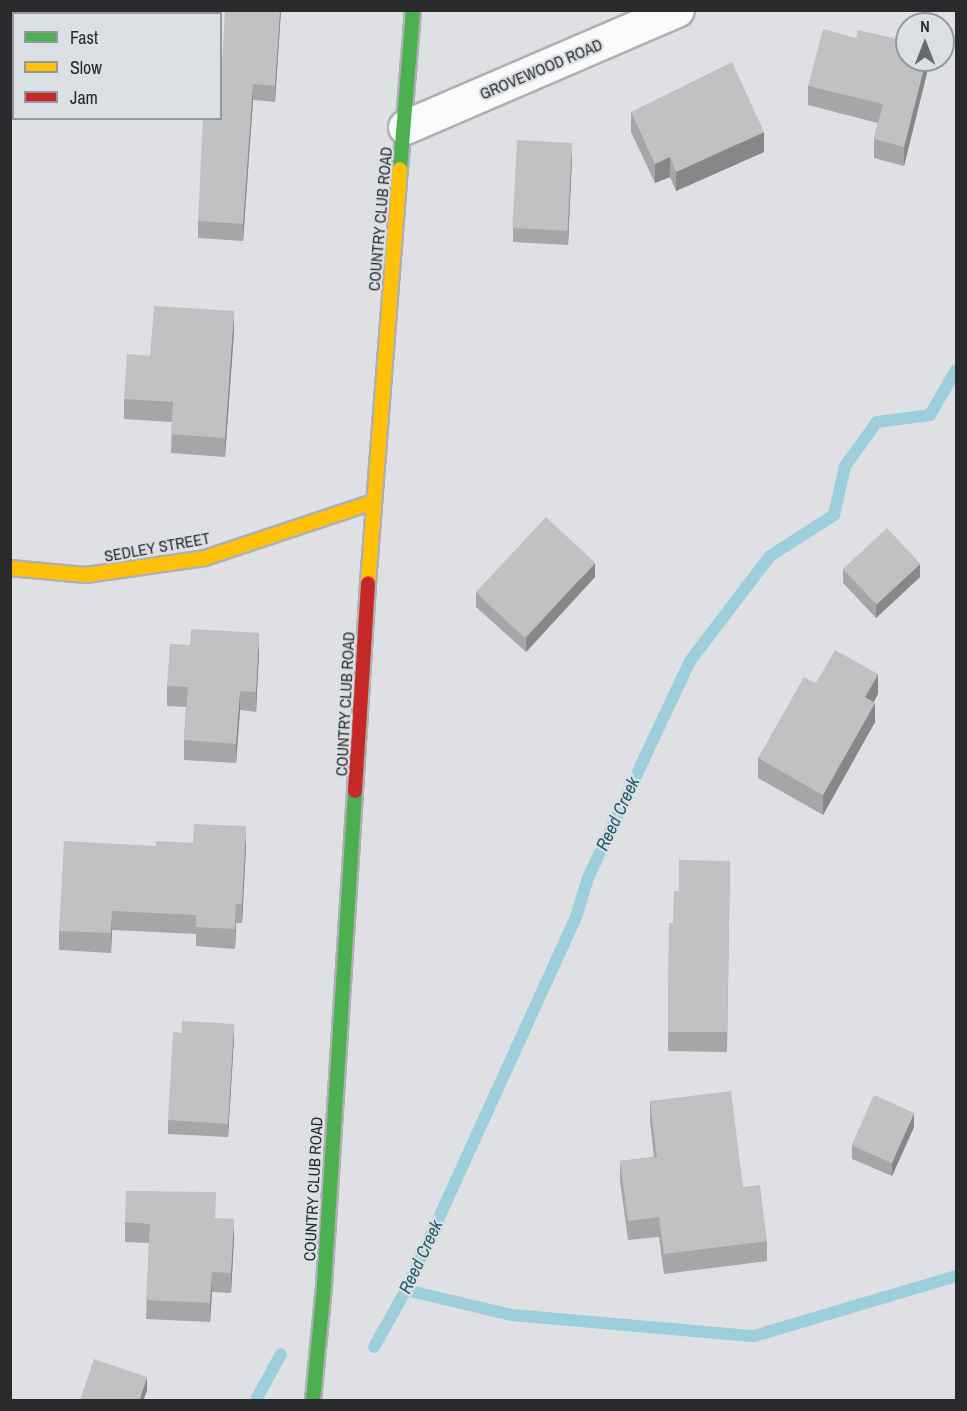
<!DOCTYPE html>
<style>
body{margin:0}
#map{position:relative;width:967px;height:1411px;overflow:hidden;background:#dee0e3;font-family:"Archivo Narrow",sans-serif}
div>[style]{position:absolute}
.stream>*{height:12px;margin:-6px;padding:0 6px;transform-origin:6px;border-radius:6px;background:#9ccedb}
.roads{filter:drop-shadow(2px 0 #aeb0b2) drop-shadow(-2px 0 #aeb0b2) drop-shadow(0 2px #aeb0b2) drop-shadow(0 -2px #aeb0b2)}
.street>*{height:33px;margin:-16.5px;padding:0 16.5px;transform-origin:16.5px;border-radius:16.5px;background:#fafafb}
.fast>*{height:14px;margin:-7px;padding:0 7px;transform-origin:7px;border-radius:7px;background:#4caf50}
.slow>*{height:14px;margin:-7px;padding:0 7px;transform-origin:7px;border-radius:7px;background:#ffc107}
.jam>*{height:14px;margin:-7px;padding:0 7px;transform-origin:7px;border-radius:7px;background:#c62828}
.wall>*{inset:0;background:#a5a6a8;transform-origin:0 0}
.shaded-wall>*{inset:0;background:#868788}
.building>*{inset:0;background:#c0c1c3;transform-origin:0 0}
span{translate:-50% -50%;white-space:nowrap;text-align:center;line-height:1.15;-webkit-text-stroke:4.5px #dce0e5;paint-order:stroke}
.street-label{font-size:16px;color:#282a2c}
.water-label{font-size:18px;color:#225d69;font-style:italic}
.frame{position:absolute;inset:0;border:12px solid #282a2c;pointer-events:none}
.legend{position:absolute;left:12px;top:12px;width:210px;height:108px;box-sizing:border-box;background:#dce0e5;border:2px solid #94979b;margin:0;padding:8px 10px;list-style:none;font-size:18px;color:#282a2c}
.legend li{display:flex;align-items:center;gap:12px;height:30px}
.legend b{width:30px;border:2px solid #94979b}
.north{position:absolute;left:895px;top:12px;width:60px;height:60px;box-sizing:border-box;background:#dce0e5;border:2px solid #94979b;border-radius:50%;rotate:0deg;font-size:16px;font-weight:700;line-height:24px;text-align:center;color:#282a2c}
.north::after{content:'';display:block;margin:auto;width:21px;height:27px;background:#686a6c;clip-path:polygon(50% 0,100% 100%,50% 72%,0 100%)}
</style>
<div id="map">
<div class="stream">
<div style="left:406px;top:1290px;width:109px;rotate:13.3deg"></div>
<div style="left:512px;top:1315px;width:243px;rotate:5deg"></div>
<div style="left:754px;top:1336px;width:211px;rotate:-16.5deg"></div>
<div style="left:374px;top:1347px;width:65px;rotate:-60.7deg"></div>
<div style="left:406px;top:1290px;width:410px;rotate:-65.5deg"></div>
<div style="left:576px;top:917px;width:39px;rotate:-73deg"></div>
<div style="left:587px;top:880px;width:242px;rotate:-64.8deg"></div>
<div style="left:690px;top:661px;width:132px;rotate:-52.7deg"></div>
<div style="left:770px;top:556px;width:76px;rotate:-32.6deg"></div>
<div style="left:834px;top:515px;width:50px;rotate:-77.3deg"></div>
<div style="left:845px;top:466px;width:54px;rotate:-54deg"></div>
<div style="left:877px;top:422px;width:53px;rotate:-7.5deg"></div>
<div style="left:930px;top:415px;width:52px;rotate:-60deg"></div>
<div style="left:256px;top:1400px;width:52px;rotate:-61.5deg"></div>
</div>
<div class="roads">
<div class="street">
<div style="left:405px;top:127px;width:296px;rotate:-23.3deg"></div>
</div>
<div class="fast">
<div style="left:400px;top:169px;width:160px;rotate:-85.3deg"></div>
<div style="left:313px;top:1400px;width:116px;rotate:-84.5deg"></div>
<div style="left:324px;top:1285px;width:495px;rotate:-86.4deg"></div>
</div>
<div class="slow">
<div style="left:10px;top:568px;width:76px;rotate:5.3deg"></div>
<div style="left:86px;top:575px;width:120px;rotate:-8.1deg"></div>
<div style="left:205px;top:558px;width:177px;rotate:-18.4deg"></div>
<div style="left:368px;top:583px;width:415px;rotate:-85.6deg"></div>
</div>
<div class="jam">
<div style="left:355px;top:791px;width:208px;rotate:-86.4deg"></div>
</div>
</div>
<div class="wall">
<div style="clip-path:polygon(281px 10px,275px 102px,253px 100px,243px 241px,198px 238px,198px 221px,222px 67px)"></div>
<div style="clip-path:polygon(856px 38px,906px 48px,927px 60px,927px 73px,904px 166px,874px 158px,874px 139px,878px 123px,808px 105px,808px 86px)"></div>
<div style="left:10px;top:41px;width:4px;height:46px;rotate:14deg"></div>
<div style="clip-path:polygon(631px 112px,764px 152px,676px 191px,670px 177px,655px 183px,631px 132px)"></div>
<div style="clip-path:polygon(572px 157px,568px 245px,513px 242px,513px 228px)"></div>
<div style="clip-path:polygon(234px 331px,225px 457px,171px 453px,172px 422px,124px 419px,124px 399px,150px 356px)"></div>
<div style="clip-path:polygon(843px 569px,920px 577px,876px 618px,843px 583px)"></div>
<div style="clip-path:polygon(595px 577px,526px 652px,476px 607px,476px 593px)"></div>
<div style="clip-path:polygon(259px 653px,256px 712px,240px 710px,236px 763px,184px 760px,184px 740px,186px 707px,167px 706px,167px 686px)"></div>
<div style="clip-path:polygon(816px 683px,878px 694px,874px 702px,875px 722px,823px 815px,758px 778px,758px 758px)"></div>
<div style="clip-path:polygon(156px 846px,246px 846px,242px 923px,236px 923px,235px 949px,196px 946px,196px 934px,112px 930px,111px 953px,59px 950px,59px 931px)"></div>
<div style="clip-path:polygon(730px 861px,727px 1052px,668px 1051px,669px 923px,673px 923px,679px 891px)"></div>
<div style="clip-path:polygon(234px 1038px,228px 1137px,168px 1134px,168px 1120px)"></div>
<div style="clip-path:polygon(650px 1101px,743px 1187px,767px 1241px,767px 1261px,664px 1274px,659px 1237px,628px 1240px,620px 1181px,620px 1161px,654px 1157px,650px 1121px)"></div>
<div style="clip-path:polygon(914px 1127px,892px 1176px,852px 1159px,852px 1145px)"></div>
<div style="clip-path:polygon(216px 1218px,234px 1238px,231px 1293px,212px 1292px,210px 1322px,146px 1319px,149px 1243px,125px 1242px,125px 1222px)"></div>
</div>
<div class="shaded-wall">
<div style="clip-path:polygon(280px 10px,281px 10px,275px 102px,275px 86px)"></div>
<div style="clip-path:polygon(926px 60px,927px 60px,927px 73px,904px 166px,904px 147px)"></div>
<div style="clip-path:polygon(253px 84px,253px 100px,243px 241px,243px 224px)"></div>
<div style="clip-path:polygon(764px 132px,764px 152px,676px 191px,676px 172px)"></div>
<div style="clip-path:polygon(572px 143px,572px 157px,568px 245px,568px 231px)"></div>
<div style="clip-path:polygon(670px 157px,670px 177px,655px 183px,655px 164px)"></div>
<div style="clip-path:polygon(234px 311px,234px 331px,225px 457px,225px 438px)"></div>
<div style="clip-path:polygon(595px 563px,595px 577px,526px 652px,526px 638px)"></div>
<div style="clip-path:polygon(920px 564px,920px 577px,876px 618px,876px 604px)"></div>
<div style="clip-path:polygon(259px 633px,259px 653px,256px 712px,256px 692px)"></div>
<div style="clip-path:polygon(878px 674px,878px 694px,865px 716px,865px 697px)"></div>
<div style="clip-path:polygon(240px 691px,240px 710px,236px 763px,236px 744px)"></div>
<div style="clip-path:polygon(875px 703px,875px 722px,823px 815px,823px 795px)"></div>
<div style="clip-path:polygon(246px 826px,246px 846px,242px 923px,242px 904px)"></div>
<div style="clip-path:polygon(236px 904px,236px 923px,235px 949px,235px 929px)"></div>
<div style="clip-path:polygon(112px 911px,112px 930px,111px 953px,111px 933px)"></div>
<div style="clip-path:polygon(234px 1024px,234px 1038px,228px 1137px,228px 1124px)"></div>
<div style="clip-path:polygon(914px 1113px,914px 1127px,892px 1176px,892px 1162px)"></div>
<div style="clip-path:polygon(234px 1219px,234px 1238px,231px 1293px,231px 1273px)"></div>
<div style="clip-path:polygon(212px 1272px,212px 1292px,210px 1322px,210px 1303px)"></div>
<div style="clip-path:polygon(147px 1377px,147px 1391px,143px 1401px,139px 1401px)"></div>
</div>
<div class="building">
<div style="clip-path:polygon(225px 10px,280px 10px,275px 86px,253px 84px,243px 224px,198px 221px,203px 118px,220px 118px,220px 67px,222px 67px)"></div>
<div style="clip-path:polygon(823px 29px,856px 38px,858px 30px,906px 41px,904px 47px,907px 48px,907px 60px,926px 60px,904px 147px,874px 139px,883px 104px,808px 86px)"></div>
<div style="left:10px;top:41px;width:4px;height:39px;rotate:14deg"></div>
<div style="clip-path:polygon(732px 62px,764px 132px,676px 172px,670px 157px,655px 164px,631px 112px)"></div>
<div style="left:517px;top:140px;width:55px;height:88px;rotate:3deg"></div>
<div style="clip-path:polygon(154px 306px,234px 311px,225px 438px,171px 434px,173px 402px,124px 399px,127px 354px,150px 356px)"></div>
<div style="left:546px;top:517px;width:67px;height:103px;rotate:43deg"></div>
<div style="left:887px;top:528px;width:49px;height:60px;rotate:47deg"></div>
<div style="clip-path:polygon(191px 629px,259px 633px,256px 692px,240px 691px,236px 744px,184px 740px,188px 687px,167px 686px,170px 644px,190px 645px)"></div>
<div style="clip-path:polygon(835px 650px,878px 674px,865px 697px,875px 703px,823px 795px,758px 758px,804px 677px,816px 683px)"></div>
<div style="clip-path:polygon(194px 824px,246px 826px,242px 904px,236px 904px,235px 929px,196px 927px,196px 915px,112px 911px,111px 933px,59px 931px,64px 841px,156px 846px,156px 841px,193px 843px)"></div>
<div style="clip-path:polygon(679px 860px,730px 861px,727px 1032px,668px 1032px,669px 923px,673px 923px,674px 891px,679px 891px)"></div>
<div style="clip-path:polygon(182px 1021px,234px 1024px,228px 1124px,168px 1120px,173px 1032px,182px 1033px)"></div>
<div style="clip-path:polygon(731px 1091px,743px 1187px,760px 1185px,767px 1241px,664px 1254px,659px 1217px,628px 1221px,620px 1161px,657px 1157px,650px 1101px)"></div>
<div style="left:874px;top:1095px;width:44px;height:55px;rotate:24deg"></div>
<div style="clip-path:polygon(126px 1191px,216px 1192px,215px 1218px,234px 1219px,231px 1273px,212px 1272px,210px 1303px,146px 1300px,150px 1224px,125px 1222px)"></div>
<div style="clip-path:polygon(94px 1359px,147px 1377px,139px 1401px,80px 1401px)"></div>
</div>
<div class="street-label">
<span style="left:541px;top:69px;rotate:-23deg">GROVEWOOD ROAD</span>
<span style="left:380px;top:219px;rotate:-85deg">COUNTRY CLUB ROAD</span>
<span style="left:157px;top:547px;rotate:-10deg">SEDLEY STREET</span>
<span style="left:345px;top:704px;rotate:-87deg">COUNTRY CLUB ROAD</span>
<span style="left:313px;top:1189px;rotate:-87deg">COUNTRY CLUB ROAD</span>
</div>
<div class="water-label">
<span style="left:618px;top:814px;rotate:-65deg">Reed Creek</span>
<span style="left:421px;top:1257px;rotate:-65deg">Reed Creek</span>
</div>
<div class="frame"></div>
<ul class="legend">
<li><b style="height:8px;background:#4caf50"></b>Fast</li>
<li><b style="height:8px;background:#ffc107"></b>Slow</li>
<li><b style="height:8px;background:#c62828"></b>Jam</li>
</ul>
<div class="north">N</div>
</div>
